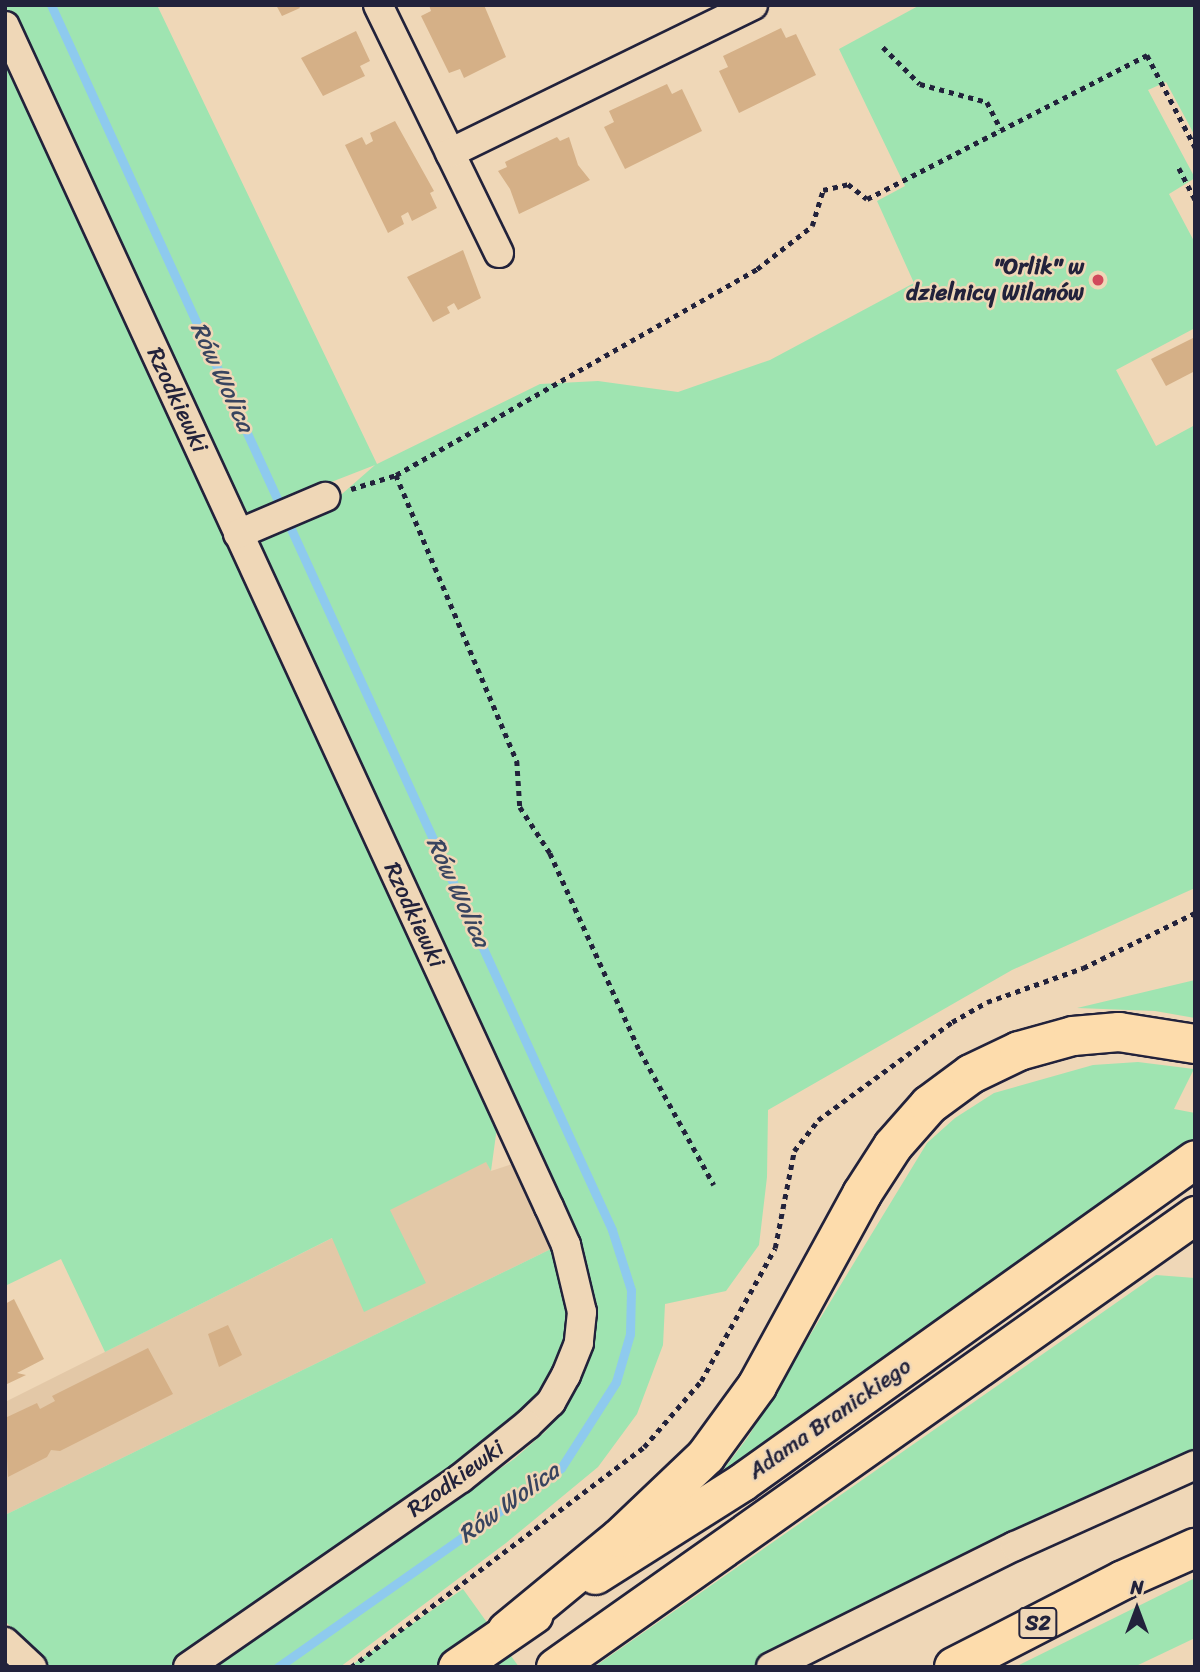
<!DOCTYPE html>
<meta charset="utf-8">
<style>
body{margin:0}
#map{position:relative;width:1200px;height:1672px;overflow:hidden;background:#efd7b7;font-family:Sriracha,sans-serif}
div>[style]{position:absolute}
.built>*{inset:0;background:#e3c8a7}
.green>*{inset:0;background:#9fe4b1}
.stream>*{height:9px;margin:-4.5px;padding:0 4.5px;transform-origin:4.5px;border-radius:4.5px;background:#8ecaee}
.building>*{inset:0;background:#d5b087}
.path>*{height:4.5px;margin-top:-2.25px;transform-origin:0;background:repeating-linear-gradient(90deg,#22223b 0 5px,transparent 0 10px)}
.roads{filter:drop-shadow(2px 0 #22223b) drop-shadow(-2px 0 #22223b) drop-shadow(0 2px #22223b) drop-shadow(0 -2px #22223b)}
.minor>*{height:28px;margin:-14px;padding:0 14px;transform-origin:14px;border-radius:14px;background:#efd7b7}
.major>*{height:37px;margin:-18.5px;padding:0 18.5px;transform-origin:18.5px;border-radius:18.5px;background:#fddcac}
.highway>*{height:38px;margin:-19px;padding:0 19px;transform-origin:19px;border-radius:19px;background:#fddcac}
.dots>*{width:19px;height:19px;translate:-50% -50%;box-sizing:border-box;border:4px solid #efd7b7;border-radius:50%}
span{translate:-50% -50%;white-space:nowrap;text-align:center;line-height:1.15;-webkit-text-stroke:5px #efd7b7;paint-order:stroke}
.shield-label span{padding:2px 5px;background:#efd7b7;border:2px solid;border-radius:5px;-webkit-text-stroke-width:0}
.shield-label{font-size:21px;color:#22223b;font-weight:700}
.poi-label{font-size:23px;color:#22223b;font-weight:700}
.right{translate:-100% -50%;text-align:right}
.street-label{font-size:23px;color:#22223b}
.water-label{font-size:24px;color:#38445f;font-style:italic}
.frame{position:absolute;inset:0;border:7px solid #22223b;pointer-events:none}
.north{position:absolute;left:1102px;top:1574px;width:70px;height:70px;-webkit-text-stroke:5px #efd7b7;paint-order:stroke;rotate:0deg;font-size:19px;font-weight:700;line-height:28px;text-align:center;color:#22223b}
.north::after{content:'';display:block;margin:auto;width:24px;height:32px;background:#22223b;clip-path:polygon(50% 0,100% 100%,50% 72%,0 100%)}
</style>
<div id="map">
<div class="built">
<div style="clip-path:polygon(486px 1161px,491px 1171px,515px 1163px,553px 1248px,5px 1515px,5px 1402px)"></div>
</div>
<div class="green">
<div style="clip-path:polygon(5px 5px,157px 5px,377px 464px,540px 384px,598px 381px,678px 392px,770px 360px,914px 283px,877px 201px,905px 186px,839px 49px,920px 5px,1195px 5px,1195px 136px,1166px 82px,1148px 90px,1195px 178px,1169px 194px,1195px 243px,1195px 328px,1116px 370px,1156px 446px,1195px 425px,1195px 888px,1012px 970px,768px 1110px,767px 1177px,759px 1245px,726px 1291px,665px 1304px,663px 1345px,637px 1414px,598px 1467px,506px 1543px,340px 1667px,212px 1667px,514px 1459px,546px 1431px,573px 1388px,592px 1302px,259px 550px,263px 538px,318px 515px,375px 465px,244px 516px)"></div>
<div style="clip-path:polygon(5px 53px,498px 1120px,491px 1171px,486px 1162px,390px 1210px,426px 1283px,364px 1312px,332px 1238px,105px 1352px,61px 1259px,5px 1286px)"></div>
<div style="clip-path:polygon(1195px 980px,1195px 1018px,1155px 1011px,1077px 1008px)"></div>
<div style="clip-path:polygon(1138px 1062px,1194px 1069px,1174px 1109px,1195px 1113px,1195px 1140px,717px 1478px,748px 1437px,927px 1143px,955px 1118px,994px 1093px,1093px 1065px)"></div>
<div style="clip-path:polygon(553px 1248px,570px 1312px,554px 1373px,535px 1409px,401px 1512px,172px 1667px,50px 1667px,5px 1621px,5px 1515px)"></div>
<div style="clip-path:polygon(1156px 1275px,1195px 1278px,1195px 1452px,753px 1667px,594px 1667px)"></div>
<div style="clip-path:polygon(1195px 1578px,1195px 1638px,1134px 1667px,1015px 1667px)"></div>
<div style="clip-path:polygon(463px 1589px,519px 1667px,349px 1667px)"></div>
</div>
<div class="stream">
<div style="left:51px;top:5px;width:1347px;rotate:65.39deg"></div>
<div style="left:612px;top:1230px;width:63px;rotate:72.4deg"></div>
<div style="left:631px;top:1290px;width:44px;rotate:91.3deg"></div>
<div style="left:630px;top:1334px;width:50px;rotate:106.3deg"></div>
<div style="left:616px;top:1382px;width:102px;rotate:122.6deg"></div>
<div style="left:561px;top:1468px;width:346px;rotate:144.9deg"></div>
</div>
<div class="building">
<div style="clip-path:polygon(276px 5px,298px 5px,300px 8px,282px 16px)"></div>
<div style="clip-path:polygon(429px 5px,484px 5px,506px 57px,464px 78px,460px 69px,449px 73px,421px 16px,431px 11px)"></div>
<div style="clip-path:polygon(781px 28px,786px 38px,796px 34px,816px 75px,739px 113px,719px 71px,728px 67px,723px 56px)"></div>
<div style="clip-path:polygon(356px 31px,370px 61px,360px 66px,365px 76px,323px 96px,301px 58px)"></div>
<div style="clip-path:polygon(667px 84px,672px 94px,682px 89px,702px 131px,625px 169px,604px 127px,614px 122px,609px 111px)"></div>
<div style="clip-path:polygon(395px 121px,434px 191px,430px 193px,437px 208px,412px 221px,408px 212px,401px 216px,404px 224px,388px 233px,345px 145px,362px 137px,366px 145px,373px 141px,370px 133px)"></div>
<div style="clip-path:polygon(557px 137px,560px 141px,569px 137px,578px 165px,590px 180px,519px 214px,510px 189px,498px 171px,507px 167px,505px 162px)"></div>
<div style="clip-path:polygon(463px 250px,481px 298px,458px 310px,454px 303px,447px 307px,450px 313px,433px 322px,407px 277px)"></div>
<div style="clip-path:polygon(1195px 337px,1195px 371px,1166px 386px,1151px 359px)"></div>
<div style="clip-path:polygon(14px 1299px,44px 1359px,17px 1373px,26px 1375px,5px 1385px,5px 1304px)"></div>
<div style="clip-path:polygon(228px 1325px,242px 1355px,219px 1367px,208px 1334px)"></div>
<div style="clip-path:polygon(148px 1348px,173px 1394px,60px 1451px,51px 1450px,47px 1457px,8px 1477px,5px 1418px,37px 1403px,40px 1409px,55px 1401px,52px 1396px)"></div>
</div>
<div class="path">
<div style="left:883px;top:47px;width:52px;rotate:45deg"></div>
<div style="left:920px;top:84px;width:69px;rotate:15deg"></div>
<div style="left:987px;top:102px;width:31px;rotate:63deg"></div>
<div style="left:1179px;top:168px;width:36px;rotate:63deg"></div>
<div style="left:396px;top:475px;width:311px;rotate:67.1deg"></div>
<div style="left:517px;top:761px;width:46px;rotate:86.3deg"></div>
<div style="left:520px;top:807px;width:55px;rotate:56.9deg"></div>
<div style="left:550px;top:853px;width:217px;rotate:65.6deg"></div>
<div style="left:640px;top:1051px;width:153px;rotate:61.1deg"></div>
<div style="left:351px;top:489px;width:47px;rotate:-17.3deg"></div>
<div style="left:396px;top:475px;width:416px;rotate:-29.7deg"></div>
<div style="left:757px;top:269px;width:70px;rotate:-38deg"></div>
<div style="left:812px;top:226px;width:38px;rotate:-73deg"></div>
<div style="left:823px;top:190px;width:26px;rotate:-13deg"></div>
<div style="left:848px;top:184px;width:24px;rotate:38deg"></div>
<div style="left:867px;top:199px;width:315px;rotate:-27.2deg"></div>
<div style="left:1147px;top:55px;width:104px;rotate:62.4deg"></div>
<div style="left:351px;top:1667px;width:366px;rotate:-36.9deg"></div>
<div style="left:644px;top:1447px;width:87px;rotate:-49.2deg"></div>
<div style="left:701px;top:1381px;width:152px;rotate:-60.9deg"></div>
<div style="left:775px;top:1248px;width:99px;rotate:-78.9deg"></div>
<div style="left:794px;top:1151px;width:39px;rotate:-52deg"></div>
<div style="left:818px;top:1120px;width:166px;rotate:-36.2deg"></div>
<div style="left:952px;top:1022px;width:40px;rotate:-29.7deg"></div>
<div style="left:987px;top:1002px;width:102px;rotate:-19.5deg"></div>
<div style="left:1083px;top:968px;width:125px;rotate:-26.2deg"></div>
</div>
<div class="roads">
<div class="minor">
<div style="left:378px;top:5px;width:276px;rotate:64deg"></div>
<div style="left:5px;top:26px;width:1300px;rotate:65.27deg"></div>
<div style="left:549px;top:1207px;width:42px;rotate:65.9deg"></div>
<div style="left:566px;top:1245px;width:69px;rotate:76.6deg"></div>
<div style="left:582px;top:1312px;width:31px;rotate:96deg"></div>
<div style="left:579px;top:1343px;width:35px;rotate:112deg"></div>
<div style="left:566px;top:1375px;width:31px;rotate:119deg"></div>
<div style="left:551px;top:1402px;width:33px;rotate:136deg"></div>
<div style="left:527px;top:1425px;width:85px;rotate:141.2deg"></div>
<div style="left:461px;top:1478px;width:332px;rotate:145.3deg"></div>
<div style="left:450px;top:153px;width:337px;rotate:-26deg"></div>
<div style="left:238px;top:534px;width:95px;rotate:-23deg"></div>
<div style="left:5px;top:1642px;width:37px;rotate:43deg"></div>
<div style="left:771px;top:1667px;width:272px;rotate:-26.4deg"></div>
<div style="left:1015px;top:1546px;width:197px;rotate:-24.2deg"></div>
</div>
<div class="major">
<div style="left:595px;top:1575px;width:174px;rotate:-32.3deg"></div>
<div style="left:742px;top:1482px;width:556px;rotate:-35.49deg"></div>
<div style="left:457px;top:1667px;width:93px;rotate:-34.5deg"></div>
<div style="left:555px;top:1667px;width:784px;rotate:-35.23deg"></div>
</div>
<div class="highway">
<div style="left:507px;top:1631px;width:146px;rotate:-39.5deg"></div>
<div style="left:620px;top:1538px;width:119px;rotate:-43.6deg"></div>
<div style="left:706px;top:1456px;width:87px;rotate:-53.9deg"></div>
<div style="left:757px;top:1386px;width:219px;rotate:-61.3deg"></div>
<div style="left:862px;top:1194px;width:57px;rotate:-57.1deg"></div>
<div style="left:893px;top:1146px;width:55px;rotate:-48.7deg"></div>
<div style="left:929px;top:1105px;width:52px;rotate:-36.4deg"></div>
<div style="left:971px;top:1074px;width:53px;rotate:-25.6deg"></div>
<div style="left:1019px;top:1051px;width:56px;rotate:-15.5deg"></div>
<div style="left:1073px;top:1036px;width:46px;rotate:-5deg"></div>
<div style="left:1119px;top:1032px;width:77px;rotate:9deg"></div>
<div style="left:954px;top:1667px;width:190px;rotate:-27.2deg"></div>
<div style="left:1123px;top:1580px;width:79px;rotate:-24deg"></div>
</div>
</div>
<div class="dots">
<div style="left:1098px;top:280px;background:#d1495b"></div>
</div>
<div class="shield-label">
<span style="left:1038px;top:1623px">S2</span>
</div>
<div class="poi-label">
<span class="right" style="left:1084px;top:280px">"Orlik" w<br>dzielnicy Wilanów</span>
</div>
<div class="street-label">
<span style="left:177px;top:400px;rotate:65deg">Rzodkiewki</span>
<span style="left:414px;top:915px;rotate:65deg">Rzodkiewki</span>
<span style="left:830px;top:1419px;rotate:-35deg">Adama Branickiego</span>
<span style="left:456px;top:1479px;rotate:-36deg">Rzodkiewki</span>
</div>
<div class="water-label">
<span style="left:222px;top:377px;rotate:65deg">Rów Wolica</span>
<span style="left:458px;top:892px;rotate:65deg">Rów Wolica</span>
<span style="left:509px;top:1503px;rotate:-36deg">Rów Wolica</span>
</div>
<div class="frame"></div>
<div class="north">N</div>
</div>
